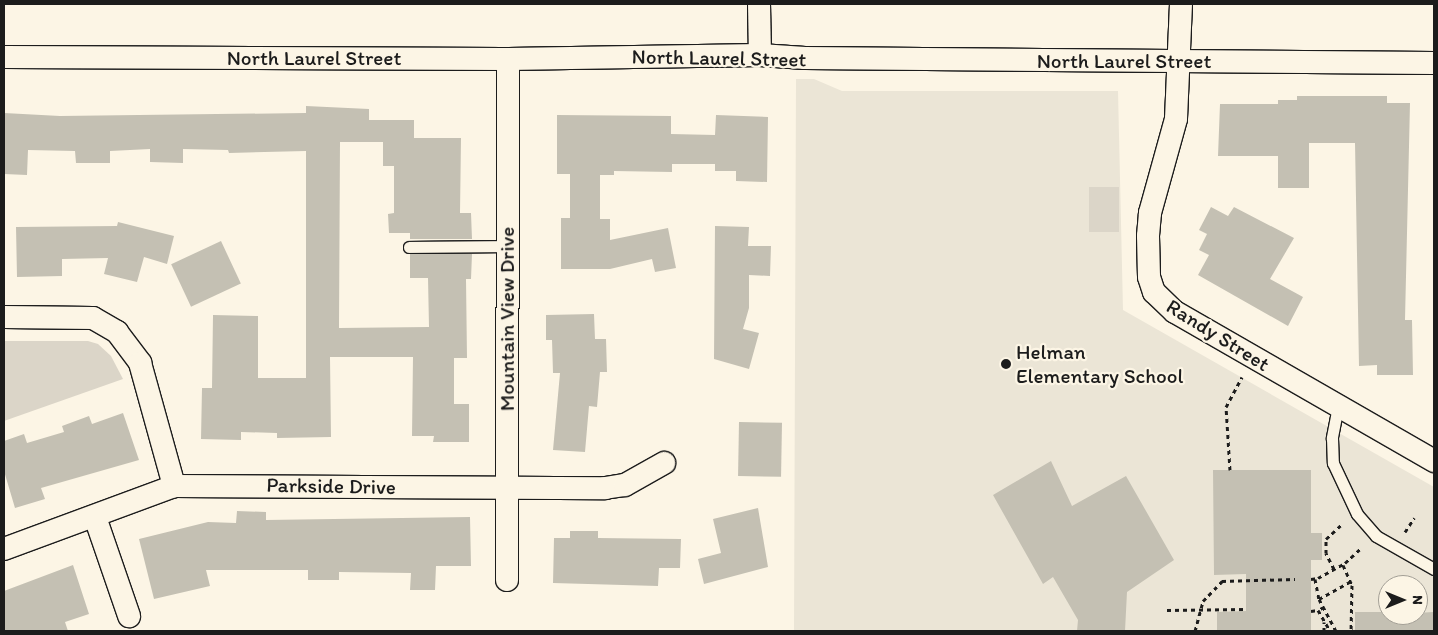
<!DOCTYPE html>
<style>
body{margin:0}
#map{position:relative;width:1438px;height:635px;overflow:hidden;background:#fcf5e5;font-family:Itim,sans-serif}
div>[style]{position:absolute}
.built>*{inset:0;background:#ebe5d6}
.green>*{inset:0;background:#dbd5c8;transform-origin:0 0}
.building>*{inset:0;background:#c4c0b3;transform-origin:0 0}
.path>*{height:3px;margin-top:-1.5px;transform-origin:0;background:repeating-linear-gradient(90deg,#1c1c1c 0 4px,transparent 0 8px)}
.roads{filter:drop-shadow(1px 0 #1c1c1c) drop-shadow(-1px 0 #1c1c1c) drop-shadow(0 1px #1c1c1c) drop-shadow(0 -1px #1c1c1c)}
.service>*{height:11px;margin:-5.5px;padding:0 5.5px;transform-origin:5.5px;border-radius:5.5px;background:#fcf5e5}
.minor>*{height:22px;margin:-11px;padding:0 11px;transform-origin:11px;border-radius:11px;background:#fcf5e5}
.dots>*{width:14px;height:14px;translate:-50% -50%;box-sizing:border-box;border:2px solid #fcf5e5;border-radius:50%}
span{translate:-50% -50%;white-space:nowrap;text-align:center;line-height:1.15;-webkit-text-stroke:4.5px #fcf5e5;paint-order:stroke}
.street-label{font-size:21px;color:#1c1c1c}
.poi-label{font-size:21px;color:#1c1c1c}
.left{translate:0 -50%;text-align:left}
.frame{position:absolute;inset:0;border:5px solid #1c1c1c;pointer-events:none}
.north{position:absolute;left:1378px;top:575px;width:50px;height:50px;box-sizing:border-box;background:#fcf5e5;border:1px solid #a29e95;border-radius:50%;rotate:90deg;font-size:14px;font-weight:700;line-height:20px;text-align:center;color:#1c1c1c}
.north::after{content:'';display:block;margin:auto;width:18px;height:22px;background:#1c1c1c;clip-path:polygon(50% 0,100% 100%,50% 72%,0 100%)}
</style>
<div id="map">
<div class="built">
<div style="clip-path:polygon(evenodd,796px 79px,814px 79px,842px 91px,1118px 91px,1123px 310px,1434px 487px,1434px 631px,794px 631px,796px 79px,1388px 585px,1418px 585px,1418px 615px,1388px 615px,1388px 585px)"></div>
</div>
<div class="green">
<div style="left:1119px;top:187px;width:45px;height:30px;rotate:90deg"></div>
<div style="clip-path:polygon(4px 341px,88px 341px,98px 344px,111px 356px,123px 379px,4px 421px)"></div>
</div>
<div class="building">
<div style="clip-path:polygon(1297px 96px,1387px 96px,1387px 103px,1410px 103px,1405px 320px,1412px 320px,1413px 375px,1377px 375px,1377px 365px,1359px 366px,1355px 143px,1309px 143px,1309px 188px,1278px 188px,1278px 156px,1218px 156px,1220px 104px,1278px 104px,1278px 100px,1297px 100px)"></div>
<div style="clip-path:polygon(306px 106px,369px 109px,369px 120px,414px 120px,414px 138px,461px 138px,460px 213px,471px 213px,472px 239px,410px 239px,410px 233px,389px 233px,388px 214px,394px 213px,394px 166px,383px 166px,383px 142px,340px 142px,339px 328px,429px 327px,428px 278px,410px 278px,410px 254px,472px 254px,471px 279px,466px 279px,467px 358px,454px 358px,454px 404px,469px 404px,469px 442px,433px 442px,434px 436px,412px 436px,413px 357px,330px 357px,331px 437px,277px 438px,277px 433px,241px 432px,241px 440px,201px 439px,202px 388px,212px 388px,213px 315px,258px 316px,258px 378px,306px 378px,306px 151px,229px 153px,228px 150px,183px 149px,183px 163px,150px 162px,150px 149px,110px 151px,110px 163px,76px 163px,75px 151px,28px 150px,27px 175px,4px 174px,4px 113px,60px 116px,306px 113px)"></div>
<div style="clip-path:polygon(557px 115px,671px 116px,671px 134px,715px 135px,716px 115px,768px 117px,767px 182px,736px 181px,736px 171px,715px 171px,715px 164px,672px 164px,672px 172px,614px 171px,614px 175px,600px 175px,600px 219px,610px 219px,610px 240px,668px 228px,676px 268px,655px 272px,652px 259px,610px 269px,561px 269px,561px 218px,570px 218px,570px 174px,557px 174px)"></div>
<div style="clip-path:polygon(1211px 207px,1228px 216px,1234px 207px,1294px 238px,1270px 279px,1303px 297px,1288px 326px,1198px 275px,1209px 255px,1199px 250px,1207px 234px,1199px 230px)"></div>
<div style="clip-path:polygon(118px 222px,174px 236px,167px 264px,144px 257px,137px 282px,104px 274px,108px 258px,62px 259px,62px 276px,17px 277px,16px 227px,117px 226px)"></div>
<div style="clip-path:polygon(715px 226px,749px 227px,748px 246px,771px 246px,770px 276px,749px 275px,749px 308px,743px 329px,759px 333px,749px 369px,714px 359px)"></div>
<div style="left:221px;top:241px;width:47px;height:55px;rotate:65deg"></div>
<div style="clip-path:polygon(594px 314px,595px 339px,606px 339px,607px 372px,600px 372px,597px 407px,589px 406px,585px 452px,553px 450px,560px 373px,553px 373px,552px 340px,546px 340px,546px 315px)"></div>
<div style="clip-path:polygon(123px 413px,139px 460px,41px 488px,45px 499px,15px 508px,4px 471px,4px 441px,24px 434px,27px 443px,64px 432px,62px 426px,89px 416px,92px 424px)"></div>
<div style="left:739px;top:422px;width:43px;height:54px;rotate:1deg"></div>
<div style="clip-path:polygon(1051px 461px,1072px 506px,1126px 476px,1174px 560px,1127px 592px,1125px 631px,1077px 631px,1078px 620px,1053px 577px,1043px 584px,993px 495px)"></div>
<div style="clip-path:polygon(1213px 470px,1311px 470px,1311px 533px,1322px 533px,1322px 560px,1311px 560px,1311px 631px,1217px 631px,1217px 612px,1246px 611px,1246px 574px,1214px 575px)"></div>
<div style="clip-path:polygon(758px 508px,768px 567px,704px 584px,698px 559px,721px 553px,713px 519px)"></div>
<div style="clip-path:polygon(237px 511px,266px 512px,266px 520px,470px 517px,471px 566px,436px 566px,435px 590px,410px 590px,411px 573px,339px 572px,339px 580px,308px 580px,308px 570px,206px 570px,210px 586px,154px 599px,139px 539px,208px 522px,236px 523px)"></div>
<div style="clip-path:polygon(570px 531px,598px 531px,598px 538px,681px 539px,680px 568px,659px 568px,658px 586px,553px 583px,554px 538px,570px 538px)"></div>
<div style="clip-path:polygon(73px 565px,89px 614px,65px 622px,68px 631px,4px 631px,4px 591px)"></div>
<div style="clip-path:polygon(1355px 612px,1388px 612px,1388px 615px,1433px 612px,1433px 631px,1355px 631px)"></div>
</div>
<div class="path">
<div style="left:1230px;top:470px;width:63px;rotate:-93.6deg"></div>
<div style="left:1226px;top:407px;width:34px;rotate:-62deg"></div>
<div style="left:1405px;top:532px;width:17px;rotate:-57deg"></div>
<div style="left:1343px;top:565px;width:22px;rotate:66deg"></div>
<div style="left:1352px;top:585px;width:46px;rotate:91.2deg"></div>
<div style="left:1334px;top:569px;width:18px;rotate:-117deg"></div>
<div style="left:1326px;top:553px;width:14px;rotate:-90deg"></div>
<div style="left:1326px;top:539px;width:23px;rotate:-43deg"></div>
<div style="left:1311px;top:579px;width:7px;rotate:-8deg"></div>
<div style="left:1318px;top:578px;width:31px;rotate:-29deg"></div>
<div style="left:1345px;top:563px;width:23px;rotate:-43deg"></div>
<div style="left:1315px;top:579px;width:20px;rotate:79deg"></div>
<div style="left:1324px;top:607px;width:7px;rotate:153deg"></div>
<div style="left:1318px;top:610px;width:24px;rotate:60deg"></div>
<div style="left:1167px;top:610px;width:79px;rotate:-0.7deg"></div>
<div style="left:1311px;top:611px;width:7px;rotate:-8deg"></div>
<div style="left:1195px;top:631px;width:31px;rotate:-75deg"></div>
<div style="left:1203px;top:601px;width:28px;rotate:-46deg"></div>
<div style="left:1222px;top:581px;width:73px;rotate:-1.6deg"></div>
<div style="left:1324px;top:631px;width:9px;rotate:-90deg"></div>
<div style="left:1336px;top:631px;width:36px;rotate:-118deg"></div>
<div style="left:1319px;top:599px;width:37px;rotate:-29deg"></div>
</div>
<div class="roads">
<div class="service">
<div style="left:409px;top:247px;width:99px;rotate:-0.6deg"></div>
<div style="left:1338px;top:406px;width:33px;rotate:101deg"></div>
<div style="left:1332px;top:438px;width:25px;rotate:88deg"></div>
<div style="left:1333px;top:463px;width:56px;rotate:64.8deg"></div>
<div style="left:1357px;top:514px;width:29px;rotate:49deg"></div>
<div style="left:1376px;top:536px;width:67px;rotate:29.6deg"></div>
</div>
<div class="minor">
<div style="left:759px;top:4px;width:51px;rotate:88.9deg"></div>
<div style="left:1181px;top:4px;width:115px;rotate:92.5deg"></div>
<div style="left:1176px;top:119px;width:98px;rotate:105.5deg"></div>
<div style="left:1150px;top:213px;width:23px;rotate:95deg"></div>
<div style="left:1148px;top:236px;width:41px;rotate:88.6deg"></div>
<div style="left:1149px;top:277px;width:16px;rotate:72deg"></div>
<div style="left:1154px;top:292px;width:29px;rotate:44deg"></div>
<div style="left:1175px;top:312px;width:299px;rotate:29.9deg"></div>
<div style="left:4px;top:57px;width:504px;rotate:0.23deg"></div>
<div style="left:508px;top:59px;width:252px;rotate:-0.9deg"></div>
<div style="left:760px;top:55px;width:45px;rotate:3.8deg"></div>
<div style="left:805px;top:58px;width:629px;rotate:0.46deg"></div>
<div style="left:4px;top:317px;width:89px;rotate:0.6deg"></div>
<div style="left:93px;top:318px;width:28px;rotate:30deg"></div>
<div style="left:117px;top:332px;width:39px;rotate:53deg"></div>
<div style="left:140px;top:363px;width:128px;rotate:74.5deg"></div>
<div style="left:95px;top:517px;width:105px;rotate:71deg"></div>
<div style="left:4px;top:549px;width:181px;rotate:-20.3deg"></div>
<div style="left:174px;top:486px;width:431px;rotate:0.3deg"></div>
<div style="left:605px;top:488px;width:20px;rotate:-9deg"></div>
<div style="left:625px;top:485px;width:45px;rotate:-29.4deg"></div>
<div style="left:507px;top:580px;width:521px;rotate:-89.89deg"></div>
</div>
</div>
<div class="dots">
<div style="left:1006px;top:364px;background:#1c1c1c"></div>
</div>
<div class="street-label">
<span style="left:314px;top:58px">North Laurel Street</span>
<span style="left:719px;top:58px;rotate:1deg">North Laurel Street</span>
<span style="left:1124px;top:61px">North Laurel Street</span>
<span style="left:507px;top:319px;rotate:-90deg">Mountain View Drive</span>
<span style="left:1218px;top:335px;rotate:32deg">Randy Street</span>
<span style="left:331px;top:486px;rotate:1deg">Parkside Drive</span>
</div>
<div class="poi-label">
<span class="left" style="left:1016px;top:364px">Helman<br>Elementary School</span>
</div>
<div class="frame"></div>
<div class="north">N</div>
</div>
